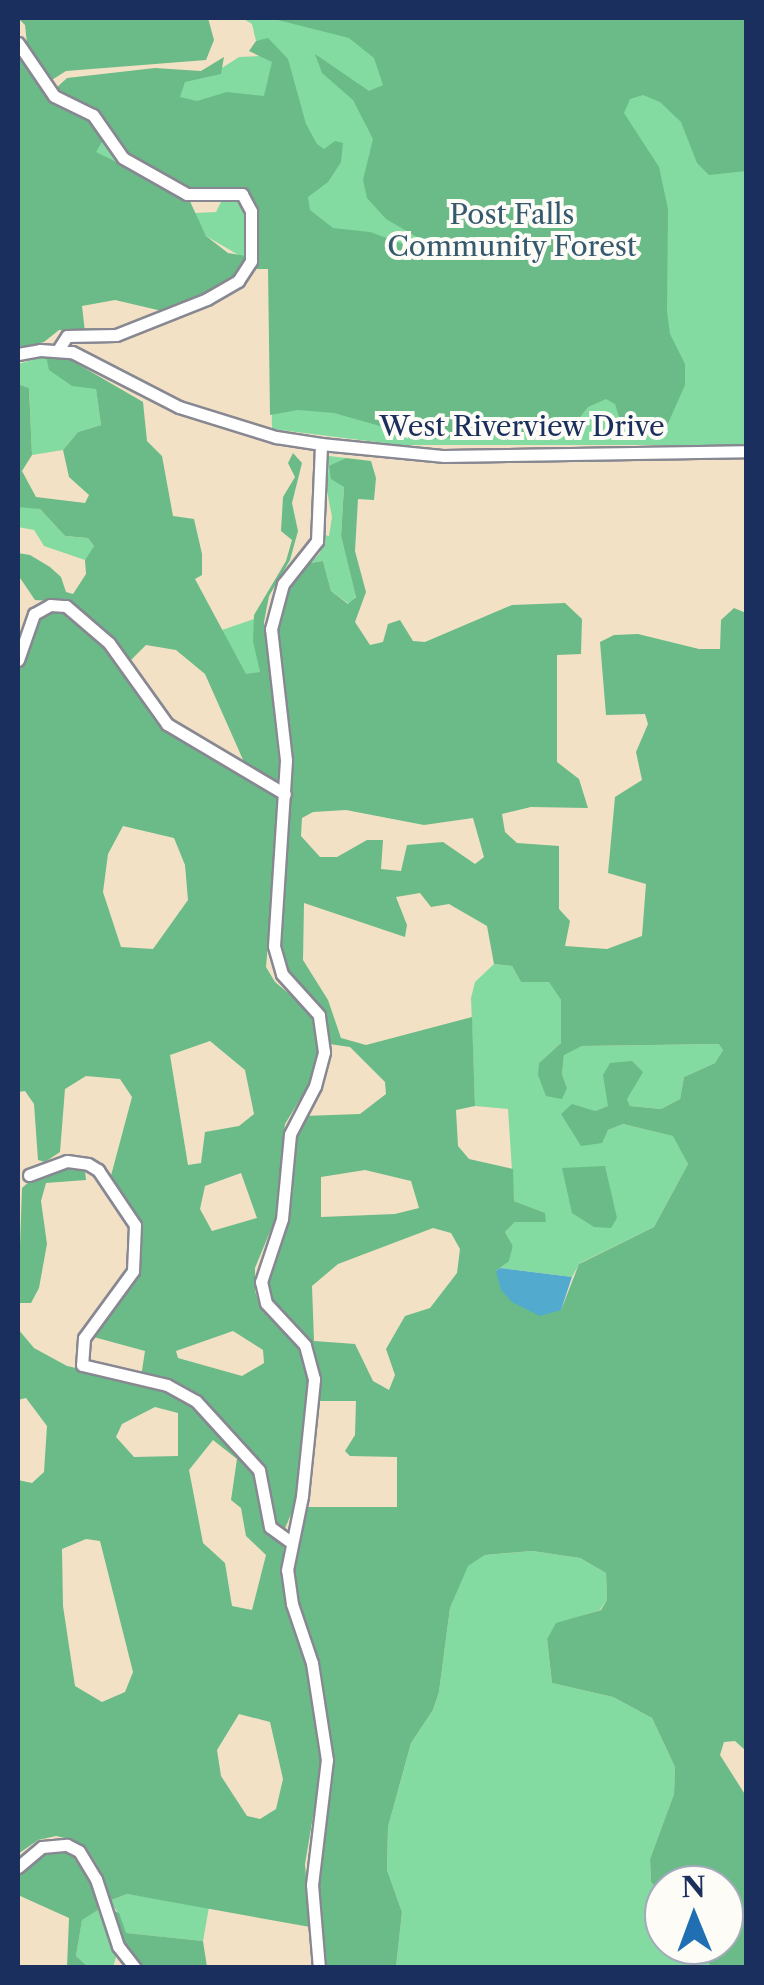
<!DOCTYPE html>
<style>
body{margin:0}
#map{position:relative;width:764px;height:1985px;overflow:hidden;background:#f3e1c6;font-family:"Libre Caslon Text",serif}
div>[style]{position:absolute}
.green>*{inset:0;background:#83dba1}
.forest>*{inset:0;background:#6abb87}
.water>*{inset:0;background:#52aacf}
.roads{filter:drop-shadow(2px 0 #878892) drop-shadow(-2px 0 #878892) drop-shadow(0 2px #878892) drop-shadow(0 -2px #878892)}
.minor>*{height:11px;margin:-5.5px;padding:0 5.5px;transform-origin:5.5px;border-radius:5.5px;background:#fff}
span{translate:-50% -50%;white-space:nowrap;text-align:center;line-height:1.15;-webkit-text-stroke:8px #fdfcf7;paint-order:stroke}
.park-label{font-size:28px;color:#355a6f}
.street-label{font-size:28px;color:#1b2f5e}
.frame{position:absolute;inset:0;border:20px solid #1b2f5e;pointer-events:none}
.north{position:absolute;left:644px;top:1865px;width:100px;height:100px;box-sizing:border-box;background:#fdfcf7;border:2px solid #a3aaba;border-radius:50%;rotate:359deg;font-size:28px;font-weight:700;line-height:40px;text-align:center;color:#1b2f5e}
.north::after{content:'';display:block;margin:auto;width:35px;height:45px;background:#1f6fb2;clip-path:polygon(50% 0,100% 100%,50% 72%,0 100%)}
</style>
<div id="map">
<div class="green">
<div style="clip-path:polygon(242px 18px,746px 18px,746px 445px,400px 445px,272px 429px,267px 153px,118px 155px,128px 166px,103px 158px,18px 156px,18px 35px,53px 88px,208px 77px,239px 57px,262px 56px,262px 40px,256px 41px,252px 24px)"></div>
<div style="clip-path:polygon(224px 196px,245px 201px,247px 260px,206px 236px,194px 213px,216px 212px)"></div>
<div style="clip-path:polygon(46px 356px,50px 370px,96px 388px,101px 425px,78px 432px,63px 450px,32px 455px,29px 388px,18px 384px,18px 364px)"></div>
<div style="clip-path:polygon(329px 456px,346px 458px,329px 467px,344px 487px,341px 536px,356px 596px,349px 604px,331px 591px,323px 561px,310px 563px,320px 553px,324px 535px,329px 536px,332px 517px,327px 491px)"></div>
<div style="clip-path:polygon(19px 505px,40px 509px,65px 536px,88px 538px,94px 546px,90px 553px,85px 560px,44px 546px,34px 530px,18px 527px)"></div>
<div style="clip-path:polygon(254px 619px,260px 672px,245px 675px,222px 630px)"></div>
<div style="clip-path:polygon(494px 964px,512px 966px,521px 982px,549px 981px,561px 1000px,561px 1043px,539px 1063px,567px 1088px,562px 1074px,564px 1054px,582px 1046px,720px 1044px,723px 1050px,715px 1063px,684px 1077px,680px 1099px,661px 1109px,630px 1106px,627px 1099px,595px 1111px,608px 1130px,623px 1124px,674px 1136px,688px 1164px,654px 1227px,580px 1263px,572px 1277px,500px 1268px,509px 1260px,513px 1246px,505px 1232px,515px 1222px,545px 1222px,544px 1213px,514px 1201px,508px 1109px,475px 1106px,471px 998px,475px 982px)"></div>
<div style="clip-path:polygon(532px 1551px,580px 1558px,606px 1573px,607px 1600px,600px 1610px,556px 1624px,547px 1639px,552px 1683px,613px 1697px,652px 1718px,675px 1767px,674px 1794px,650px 1859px,651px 1882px,664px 1898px,664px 1945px,704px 1945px,710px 1967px,396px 1967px,402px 1912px,387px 1870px,388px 1827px,411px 1743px,433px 1710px,439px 1692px,450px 1608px,467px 1566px,485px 1555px)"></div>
<div style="clip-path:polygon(127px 1894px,209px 1907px,203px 1941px,125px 1933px,119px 1914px,109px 1901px)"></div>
<div style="clip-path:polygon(98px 1910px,117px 1954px,113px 1967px,86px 1965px,76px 1956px,82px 1919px)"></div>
</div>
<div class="forest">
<div style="clip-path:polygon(18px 18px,208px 18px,214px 40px,206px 60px,66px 71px,47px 83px,28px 53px,25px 25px)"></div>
<div style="clip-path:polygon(270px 18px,746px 18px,746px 171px,709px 175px,697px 163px,681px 122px,660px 102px,643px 95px,630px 99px,624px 113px,659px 167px,668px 209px,667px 311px,670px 334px,685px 364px,685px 385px,666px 428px,630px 430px,620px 420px,615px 404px,606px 399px,588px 407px,568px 432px,426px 439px,334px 413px,298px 410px,270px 415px,268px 269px,254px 269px,248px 195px,188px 191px,120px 149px,98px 116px,53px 91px,67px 78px,155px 68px,201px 71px,224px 57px,221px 74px,185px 82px,180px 97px,197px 101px,227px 92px,264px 96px,272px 62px,249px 51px,256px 41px,268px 38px,288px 59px,306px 124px,317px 144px,324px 149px,335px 141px,343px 143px,341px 162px,328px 182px,308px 197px,310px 210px,333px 228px,370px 232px,417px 249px,422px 240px,386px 219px,367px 198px,363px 180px,373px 139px,353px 100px,322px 73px,315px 54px,369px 91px,383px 85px,374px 58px,349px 38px)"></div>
<div style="clip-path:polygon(18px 48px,45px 91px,87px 114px,104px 138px,96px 152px,188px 197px,206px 236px,228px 253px,246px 256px,244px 269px,203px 297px,162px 311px,115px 300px,82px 306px,85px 332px,59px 330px,44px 342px,18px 349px)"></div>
<div style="clip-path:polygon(46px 356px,69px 359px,143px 402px,147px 441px,162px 456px,173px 516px,194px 519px,202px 554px,202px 575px,195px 579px,246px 674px,260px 672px,253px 641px,254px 615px,286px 561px,292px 540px,281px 531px,283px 497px,295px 477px,288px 463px,293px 453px,302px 463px,292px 503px,298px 531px,290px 560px,269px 596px,264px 622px,281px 780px,276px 782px,244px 762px,205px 674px,176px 650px,146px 645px,128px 663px,66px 602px,35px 600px,18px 575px,18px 553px,30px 555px,50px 567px,61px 577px,66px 592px,73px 594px,86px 574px,85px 560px,94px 546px,88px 538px,65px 536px,40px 509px,18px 507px,18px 384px,29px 388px,32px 455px,22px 471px,36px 497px,85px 503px,89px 495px,69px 477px,63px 450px,78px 432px,101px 425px,96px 389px,72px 386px,49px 370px)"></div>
<div style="clip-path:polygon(evenodd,346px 458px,371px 461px,376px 478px,374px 500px,358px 499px,355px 551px,366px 592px,355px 622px,370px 645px,383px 642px,388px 624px,400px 620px,413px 641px,425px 642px,512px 605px,565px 603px,582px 619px,581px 654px,557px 655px,557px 762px,579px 779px,588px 808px,531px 807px,502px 814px,505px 832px,517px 843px,559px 846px,559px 909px,570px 921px,565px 946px,607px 949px,642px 936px,646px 884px,608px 873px,615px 797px,642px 780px,636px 752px,648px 724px,645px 714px,606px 715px,600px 642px,614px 635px,638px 634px,699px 649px,720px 649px,721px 620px,734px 608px,746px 613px,746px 1751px,735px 1741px,724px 1742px,720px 1755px,746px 1796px,746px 1967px,710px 1967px,704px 1945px,724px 1945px,724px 1885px,664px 1885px,664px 1898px,651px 1882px,650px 1859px,674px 1794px,675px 1767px,652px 1718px,613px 1697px,552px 1683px,547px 1639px,556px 1623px,601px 1610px,607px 1600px,606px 1573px,580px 1558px,532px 1551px,485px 1555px,468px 1566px,450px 1608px,439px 1692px,433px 1710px,411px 1743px,388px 1827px,387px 1870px,402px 1912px,396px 1967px,325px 1967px,318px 1887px,331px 1768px,320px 1667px,293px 1586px,294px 1548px,305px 1507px,397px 1507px,397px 1457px,350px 1456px,345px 1451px,355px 1435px,356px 1401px,318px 1401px,307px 1341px,271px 1301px,266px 1282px,293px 1141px,304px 1116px,360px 1114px,386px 1094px,385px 1082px,350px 1047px,329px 1044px,319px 1006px,286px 973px,277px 946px,290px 746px,276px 623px,288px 586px,310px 563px,323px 561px,331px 591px,348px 604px,356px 597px,341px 536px,344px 487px,331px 479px,329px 466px,346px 458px,346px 810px,424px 825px,473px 818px,484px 857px,475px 864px,443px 842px,407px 845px,401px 871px,381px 869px,383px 840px,367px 840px,337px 857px,320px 857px,301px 836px,302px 818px,313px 812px,346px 810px,346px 458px,420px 893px,431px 907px,449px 904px,487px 926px,494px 964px,512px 966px,521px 982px,549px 982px,561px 1000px,561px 1043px,539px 1063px,538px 1075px,546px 1096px,562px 1099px,567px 1088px,562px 1074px,564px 1055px,582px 1046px,719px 1044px,723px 1050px,715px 1063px,684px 1077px,680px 1099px,661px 1109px,630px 1106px,627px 1099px,643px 1072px,632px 1061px,610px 1063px,603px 1075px,608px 1106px,595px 1111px,572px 1104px,561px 1114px,581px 1146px,602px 1143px,608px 1130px,623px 1124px,673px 1136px,688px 1164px,654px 1227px,579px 1264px,561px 1310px,496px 1271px,509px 1261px,513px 1246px,505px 1232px,515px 1222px,546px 1222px,545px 1213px,514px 1201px,513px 1169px,469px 1159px,458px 1146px,456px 1110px,475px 1106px,472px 1017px,366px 1045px,341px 1038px,328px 1000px,303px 960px,304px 903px,405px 937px,407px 925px,396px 897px,420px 893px,346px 458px,365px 1170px,411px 1181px,419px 1208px,395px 1214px,321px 1217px,321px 1177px,365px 1170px,346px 458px,433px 1228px,451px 1233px,460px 1249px,457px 1273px,430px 1308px,405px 1316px,386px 1349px,395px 1375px,389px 1390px,373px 1381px,355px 1344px,314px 1341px,312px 1286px,338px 1264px,433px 1228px)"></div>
<div style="clip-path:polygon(evenodd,66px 609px,108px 647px,175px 736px,242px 769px,281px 796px,266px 967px,275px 982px,313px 1014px,319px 1029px,319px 1052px,313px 1078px,285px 1124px,276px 1217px,255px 1268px,255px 1291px,260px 1306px,300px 1347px,306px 1363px,308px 1397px,295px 1505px,283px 1533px,277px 1532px,270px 1517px,269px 1488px,261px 1468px,246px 1446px,198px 1399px,141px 1377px,145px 1351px,90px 1336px,136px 1271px,137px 1215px,109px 1183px,132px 1097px,120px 1079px,86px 1076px,65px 1089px,60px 1152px,45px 1162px,38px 1160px,34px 1104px,25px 1091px,18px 1092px,18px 669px,31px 621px,44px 610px,66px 609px,123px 826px,174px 838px,185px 865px,188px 900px,153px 949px,121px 947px,103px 892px,108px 854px,123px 826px,66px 609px,210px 1041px,245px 1070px,254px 1114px,239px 1126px,205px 1132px,201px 1163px,188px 1165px,170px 1055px,210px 1041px,66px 609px,241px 1173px,257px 1218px,212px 1231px,200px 1209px,205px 1186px,241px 1173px,66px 609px,233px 1331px,263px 1350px,264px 1363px,242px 1376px,178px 1358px,176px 1351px,233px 1331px)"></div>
<div style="clip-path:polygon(73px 1165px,85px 1170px,86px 1180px,46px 1183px,41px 1201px,47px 1244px,39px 1288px,31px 1303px,18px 1303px,22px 1188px,39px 1173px)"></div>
<div style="clip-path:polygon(605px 1166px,617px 1218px,611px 1228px,594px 1227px,572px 1213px,562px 1168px)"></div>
<div style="clip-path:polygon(evenodd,18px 1329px,34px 1348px,67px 1366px,166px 1388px,195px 1404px,255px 1470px,265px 1528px,284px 1547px,281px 1579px,307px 1667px,322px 1763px,305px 1864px,310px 1927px,127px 1894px,109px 1901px,97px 1865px,88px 1850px,74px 1840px,56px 1836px,38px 1840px,18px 1854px,18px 1480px,32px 1483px,44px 1472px,47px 1426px,26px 1398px,18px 1400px,18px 1329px,155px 1407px,178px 1413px,178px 1456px,134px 1457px,116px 1437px,122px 1424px,155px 1407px,18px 1329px,213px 1440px,237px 1459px,231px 1500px,241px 1508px,246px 1536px,266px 1555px,252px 1610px,232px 1606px,225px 1563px,203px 1543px,189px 1470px,213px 1440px,18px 1329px,86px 1539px,100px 1541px,133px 1672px,125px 1692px,102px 1702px,75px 1686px,63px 1606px,62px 1549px,86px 1539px,18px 1329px,239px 1714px,270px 1722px,283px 1779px,276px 1809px,260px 1819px,247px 1816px,221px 1776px,217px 1750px,239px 1714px)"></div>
<div style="clip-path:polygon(56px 1850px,79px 1858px,93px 1886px,98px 1910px,82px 1920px,76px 1956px,86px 1965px,106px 1967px,67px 1967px,69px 1918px,18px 1895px,18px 1874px,41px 1853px)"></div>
<div style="clip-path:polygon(111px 1909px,119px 1913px,126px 1933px,203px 1941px,207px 1967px,140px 1967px,117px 1933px)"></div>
</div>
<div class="water">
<div style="clip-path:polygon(500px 1268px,572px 1277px,561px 1310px,540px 1316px,512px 1302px,501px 1290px,496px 1271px)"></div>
</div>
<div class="roads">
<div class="minor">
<div style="left:18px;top:43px;width:64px;rotate:55.8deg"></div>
<div style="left:54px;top:96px;width:43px;rotate:26deg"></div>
<div style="left:93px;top:115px;width:52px;rotate:55.1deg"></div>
<div style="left:123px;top:158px;width:73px;rotate:29.4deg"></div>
<div style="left:187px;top:194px;width:55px"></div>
<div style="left:242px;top:194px;width:19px;rotate:62deg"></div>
<div style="left:251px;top:211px;width:50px;rotate:90deg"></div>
<div style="left:251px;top:261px;width:24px;rotate:123deg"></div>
<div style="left:238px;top:281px;width:36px;rotate:150deg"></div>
<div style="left:207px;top:299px;width:98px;rotate:158.4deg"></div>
<div style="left:116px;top:335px;width:49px;rotate:178.8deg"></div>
<div style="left:67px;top:336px;width:17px;rotate:123deg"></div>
<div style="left:18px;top:354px;width:22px;rotate:-10deg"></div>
<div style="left:40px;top:350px;width:32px;rotate:4deg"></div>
<div style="left:72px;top:352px;width:120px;rotate:27.2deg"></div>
<div style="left:179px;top:407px;width:102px;rotate:17.2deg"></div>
<div style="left:276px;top:437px;width:46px;rotate:8.8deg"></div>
<div style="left:321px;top:444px;width:124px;rotate:5.6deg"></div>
<div style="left:444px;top:456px;width:302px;rotate:-0.9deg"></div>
<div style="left:18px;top:660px;width:49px;rotate:-70.8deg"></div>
<div style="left:34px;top:614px;width:18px;rotate:-29deg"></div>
<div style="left:50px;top:605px;width:16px;rotate:4deg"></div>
<div style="left:66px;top:606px;width:57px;rotate:40.7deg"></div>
<div style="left:109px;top:643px;width:100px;rotate:54.4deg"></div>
<div style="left:167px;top:724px;width:137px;rotate:30.7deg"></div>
<div style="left:29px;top:1175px;width:40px;rotate:-20.2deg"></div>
<div style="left:67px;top:1161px;width:21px;rotate:8deg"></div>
<div style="left:88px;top:1164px;width:12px;rotate:31deg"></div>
<div style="left:98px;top:1170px;width:66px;rotate:56.1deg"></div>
<div style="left:135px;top:1225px;width:46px;rotate:92.5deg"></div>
<div style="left:133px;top:1271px;width:83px;rotate:126.2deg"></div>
<div style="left:84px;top:1338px;width:27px;rotate:94deg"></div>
<div style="left:82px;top:1365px;width:87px;rotate:13.2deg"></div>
<div style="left:167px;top:1385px;width:33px;rotate:29deg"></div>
<div style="left:196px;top:1401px;width:93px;rotate:47.6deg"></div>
<div style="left:259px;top:1470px;width:58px;rotate:79.1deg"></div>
<div style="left:270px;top:1527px;width:26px;rotate:36deg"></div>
<div style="left:18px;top:1867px;width:31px;rotate:-40deg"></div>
<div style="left:42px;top:1847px;width:25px;rotate:-5deg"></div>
<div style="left:67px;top:1845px;width:13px;rotate:27deg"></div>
<div style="left:79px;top:1851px;width:33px;rotate:59deg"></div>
<div style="left:96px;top:1879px;width:71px;rotate:71.8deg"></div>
<div style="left:118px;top:1946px;width:28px;rotate:52deg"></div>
<div style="left:319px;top:1968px;width:83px;rotate:-94.8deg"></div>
<div style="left:312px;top:1885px;width:126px;rotate:-83.2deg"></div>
<div style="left:327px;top:1760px;width:98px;rotate:-98.8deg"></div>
<div style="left:312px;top:1663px;width:62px;rotate:-108.7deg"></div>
<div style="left:292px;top:1604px;width:34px;rotate:-98deg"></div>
<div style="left:287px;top:1570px;width:76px;rotate:-78.5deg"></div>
<div style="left:302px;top:1496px;width:118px;rotate:-84.1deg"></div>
<div style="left:314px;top:1379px;width:35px;rotate:-105deg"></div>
<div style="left:305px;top:1345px;width:57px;rotate:-132.9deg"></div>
<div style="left:266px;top:1303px;width:22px;rotate:-103deg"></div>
<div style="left:261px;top:1282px;width:66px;rotate:-71.6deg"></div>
<div style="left:282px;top:1219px;width:85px;rotate:-84.6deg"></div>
<div style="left:290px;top:1134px;width:54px;rotate:-62.5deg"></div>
<div style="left:315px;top:1086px;width:35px;rotate:-75deg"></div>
<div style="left:324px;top:1052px;width:37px;rotate:-98deg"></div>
<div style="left:319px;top:1015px;width:55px;rotate:-132.1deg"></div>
<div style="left:282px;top:974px;width:29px;rotate:-106deg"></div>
<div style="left:274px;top:946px;width:186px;rotate:-86.3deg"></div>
<div style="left:286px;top:760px;width:132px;rotate:-96.5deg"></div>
<div style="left:271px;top:629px;width:47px;rotate:-75.1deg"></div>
<div style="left:283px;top:584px;width:55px;rotate:-51.7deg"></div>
<div style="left:317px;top:541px;width:97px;rotate:-87.6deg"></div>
</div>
</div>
<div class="park-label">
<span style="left:512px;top:230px">Post Falls<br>Community Forest</span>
</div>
<div class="street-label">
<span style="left:522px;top:426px">West Riverview Drive</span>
</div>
<div class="frame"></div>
<div class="north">N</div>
</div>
